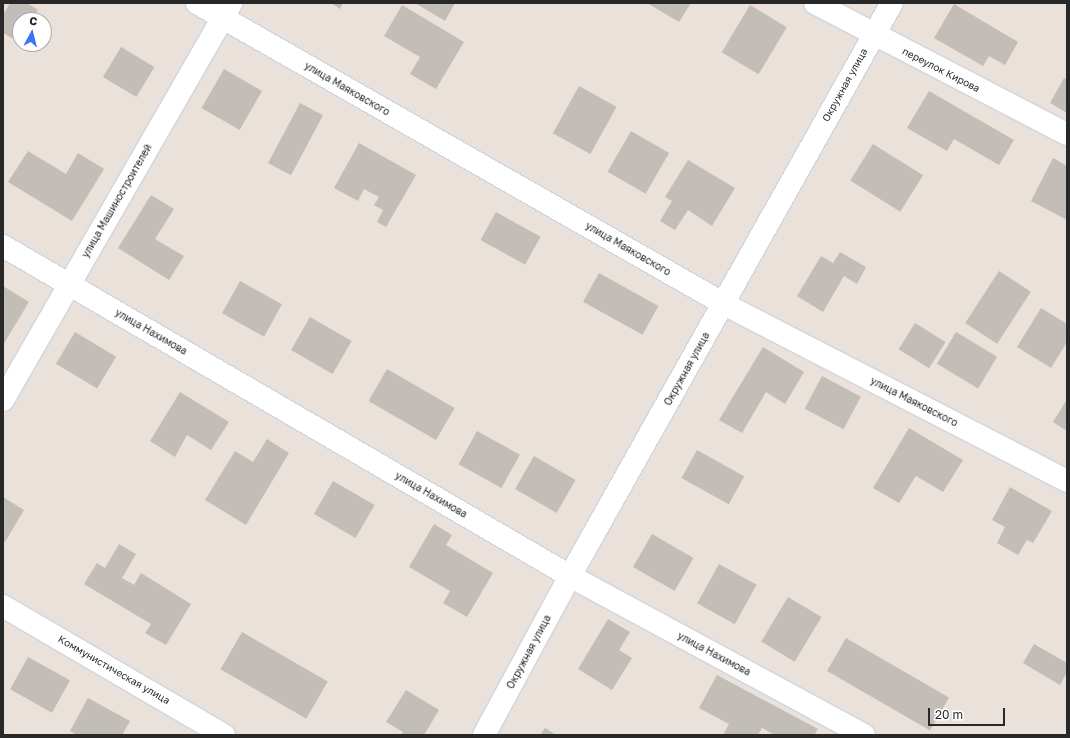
<!DOCTYPE html>
<meta charset="utf-8">
<style>
body{margin:0}
#map{position:relative;width:1070px;height:738px;overflow:hidden;background:#eae1da;font-family:"Golos Text",sans-serif}
div>[style]{position:absolute}
.building>*{inset:0;background:#c2bdb6;transform-origin:0 0}
.roads{filter:drop-shadow(1px 0 #cfd5e1) drop-shadow(-1px 0 #cfd5e1) drop-shadow(0 1px #cfd5e1) drop-shadow(0 -1px #cfd5e1)}
.minor>*{height:22px;margin:-11px;padding:0 11px;transform-origin:11px;border-radius:11px;background:#fff}
.tertiary>*{height:22px;margin:-11px;padding:0 11px;transform-origin:11px;border-radius:11px;background:#fff}
span{translate:-50% -50%;white-space:nowrap;text-align:center;line-height:1.15;-webkit-text-stroke:3px #fff;paint-order:stroke}
.street-label{font-size:10px;color:#282828}
.frame{position:absolute;inset:0;border:4px solid #282828;pointer-events:none}
.north{position:absolute;left:12px;top:12px;width:40px;height:40px;box-sizing:border-box;background:#fff;border:1px solid #a9a9a9;border-radius:50%;rotate:7deg;font-size:11px;font-weight:700;line-height:16px;text-align:center;color:#282828}
.north::after{content:'';display:block;margin:auto;width:14px;height:18px;background:#3c74f5;clip-path:polygon(50% 0,100% 100%,50% 72%,0 100%)}
.scale{position:absolute;left:928px;top:708px;width:77px;height:18px;box-sizing:border-box;border:2px solid #282828;border-top:0;padding-left:5px;font-size:12px;line-height:14px;white-space:nowrap;color:#282828;-webkit-text-stroke:3px #fff;paint-order:stroke}
</style>
<div id="map">
<div class="building">
<div style="clip-path:polygon(10px 3px,27px 3px,38px 10px,32px 20px,20px 20px,19px 42px,3px 33px,3px 15px)"></div>
<div style="clip-path:polygon(331px 3px,343px 3px,340px 9px)"></div>
<div style="clip-path:polygon(415px 3px,455px 3px,445px 21px)"></div>
<div style="clip-path:polygon(647px 3px,691px 3px,679px 22px)"></div>
<div style="clip-path:polygon(954px 4px,1018px 42px,1005px 65px,989px 56px,983px 66px,934px 38px)"></div>
<div style="clip-path:polygon(402px 5px,464px 42px,436px 89px,410px 74px,420px 57px,384px 36px)"></div>
<div style="left:750px;top:5px;width:43px;height:55px;rotate:31deg"></div>
<div style="left:121px;top:47px;width:39px;height:35px;rotate:31deg"></div>
<div style="left:224px;top:69px;width:44px;height:45px;rotate:30deg"></div>
<div style="clip-path:polygon(1064px 78px,1067px 80px,1067px 113px,1050px 103px)"></div>
<div style="left:579px;top:86px;width:43px;height:54px;rotate:29deg"></div>
<div style="clip-path:polygon(929px 91px,1014px 140px,999px 165px,954px 139px,947px 151px,907px 128px)"></div>
<div style="left:300px;top:103px;width:26px;height:68px;rotate:28deg"></div>
<div style="left:631px;top:131px;width:44px;height:47px;rotate:30deg"></div>
<div style="clip-path:polygon(359px 143px,416px 175px,386px 227px,377px 222px,383px 210px,374px 205px,379px 197px,364px 189px,358px 201px,334px 188px)"></div>
<div style="left:873px;top:144px;width:59px;height:43px;rotate:32deg"></div>
<div style="clip-path:polygon(28px 151px,66px 174px,78px 153px,104px 169px,72px 221px,8px 182px)"></div>
<div style="clip-path:polygon(1053px 158px,1067px 166px,1067px 220px,1031px 201px)"></div>
<div style="clip-path:polygon(688px 160px,735px 188px,712px 226px,688px 210px,675px 230px,660px 221px,672px 201px,665px 197px)"></div>
<div style="clip-path:polygon(151px 195px,174px 209px,155px 239px,184px 256px,169px 280px,118px 248px)"></div>
<div style="left:496px;top:212px;width:51px;height:32px;rotate:29deg"></div>
<div style="clip-path:polygon(840px 252px,866px 267px,857px 284px,844px 276px,823px 312px,797px 296px,821px 256px,833px 263px)"></div>
<div style="left:999px;top:271px;width:38px;height:62px;rotate:33deg"></div>
<div style="left:599px;top:273px;width:68px;height:33px;rotate:29deg"></div>
<div style="left:240px;top:281px;width:48px;height:37px;rotate:29deg"></div>
<div style="clip-path:polygon(3px 286px,29px 302px,3px 345px)"></div>
<div style="clip-path:polygon(1041px 308px,1067px 324px,1067px 342px,1051px 368px,1017px 347px)"></div>
<div style="left:310px;top:317px;width:48px;height:38px;rotate:30deg"></div>
<div style="left:915px;top:323px;width:36px;height:31px;rotate:32deg"></div>
<div style="left:75px;top:332px;width:48px;height:37px;rotate:31deg"></div>
<div style="left:956px;top:332px;width:48px;height:37px;rotate:31deg"></div>
<div style="clip-path:polygon(763px 347px,804px 372px,785px 404px,766px 392px,742px 433px,719px 420px)"></div>
<div style="left:387px;top:369px;width:78px;height:37px;rotate:30deg"></div>
<div style="left:822px;top:376px;width:44px;height:37px;rotate:28deg"></div>
<div style="clip-path:polygon(180px 392px,229px 422px,211px 450px,187px 435px,175px 457px,150px 441px)"></div>
<div style="clip-path:polygon(1067px 399px,1067px 431px,1053px 422px)"></div>
<div style="clip-path:polygon(909px 428px,963px 460px,943px 492px,916px 476px,899px 503px,873px 488px)"></div>
<div style="left:477px;top:431px;width:49px;height:38px;rotate:29deg"></div>
<div style="clip-path:polygon(267px 439px,289px 453px,246px 525px,205px 500px,235px 451px,253px 462px)"></div>
<div style="left:697px;top:450px;width:54px;height:32px;rotate:29deg"></div>
<div style="left:534px;top:456px;width:48px;height:38px;rotate:30deg"></div>
<div style="left:333px;top:481px;width:48px;height:38px;rotate:30deg"></div>
<div style="clip-path:polygon(1010px 487px,1052px 511px,1033px 543px,1027px 540px,1018px 555px,997px 543px,1005px 527px,992px 520px)"></div>
<div style="clip-path:polygon(3px 497px,24px 510px,5px 542px,3px 541px)"></div>
<div style="clip-path:polygon(434px 524px,452px 535px,446px 545px,493px 573px,467px 617px,443px 603px,450px 591px,409px 567px)"></div>
<div style="left:652px;top:534px;width:48px;height:38px;rotate:30deg"></div>
<div style="clip-path:polygon(119px 544px,136px 554px,122px 578px,134px 585px,141px 573px,191px 604px,166px 645px,145px 633px,151px 624px,84px 584px,97px 563px,105px 568px)"></div>
<div style="left:719px;top:564px;width:43px;height:45px;rotate:29deg"></div>
<div style="left:788px;top:597px;width:39px;height:52px;rotate:31deg"></div>
<div style="clip-path:polygon(608px 619px,630px 632px,619px 650px,632px 658px,612px 690px,578px 669px)"></div>
<div style="left:242px;top:632px;width:99px;height:43px;rotate:30deg"></div>
<div style="left:846px;top:638px;width:119px;height:38px;rotate:30deg"></div>
<div style="clip-path:polygon(1034px 644px,1067px 663px,1067px 672px,1060px 685px,1023px 663px)"></div>
<div style="left:28px;top:657px;width:48px;height:37px;rotate:29deg"></div>
<div style="clip-path:polygon(717px 675px,818px 729px,814px 735px,775px 735px,762px 728px,758px 735px,723px 735px,729px 724px,699px 708px)"></div>
<div style="clip-path:polygon(406px 690px,439px 710px,424px 735px,401px 735px,403px 732px,386px 722px)"></div>
<div style="clip-path:polygon(88px 698px,130px 721px,122px 735px,77px 735px,70px 731px)"></div>
<div style="clip-path:polygon(545px 728px,556px 735px,540px 735px)"></div>
</div>
<div class="roads">
<div class="minor">
<div style="left:197px;top:3px;width:607px;rotate:29.73deg"></div>
<div style="left:724px;top:304px;width:386px;rotate:27.3deg"></div>
<div style="left:815px;top:3px;width:284px;rotate:27.5deg"></div>
<div style="left:3px;top:246px;width:656px;rotate:30.2deg"></div>
<div style="left:570px;top:576px;width:334px;rotate:28.4deg"></div>
<div style="left:3px;top:400px;width:458px;rotate:-60.1deg"></div>
</div>
<div class="tertiary">
<div style="left:3px;top:606px;width:256px;rotate:30.3deg"></div>
<div style="left:484px;top:735px;width:181px;rotate:-61.6deg"></div>
<div style="left:570px;top:576px;width:657px;rotate:-60.67deg"></div>
</div>
</div>
<div class="street-label">
<span style="left:941px;top:70px;rotate:27deg">переулок Кирова</span>
<span style="left:845px;top:85px;rotate:-61deg">Окружная улица</span>
<span style="left:347px;top:89px;rotate:30deg">улица Маяковского</span>
<span style="left:117px;top:201px;rotate:-60deg">улица Машиностроителей</span>
<span style="left:628px;top:249px;rotate:30deg">улица Маяковского</span>
<span style="left:151px;top:332px;rotate:30deg">улица Нахимова</span>
<span style="left:687px;top:369px;rotate:-61deg">Окружная улица</span>
<span style="left:914px;top:402px;rotate:27deg">улица Маяковского</span>
<span style="left:431px;top:495px;rotate:30deg">улица Нахимова</span>
<span style="left:529px;top:652px;rotate:-62deg">Окружная улица</span>
<span style="left:714px;top:654px;rotate:28deg">улица Нахимова</span>
<span style="left:114px;top:670px;rotate:30deg">Коммунистическая улица</span>
</div>
<div class="frame"></div>
<div class="north">С</div>
<div class="scale">20 m</div>
</div>
